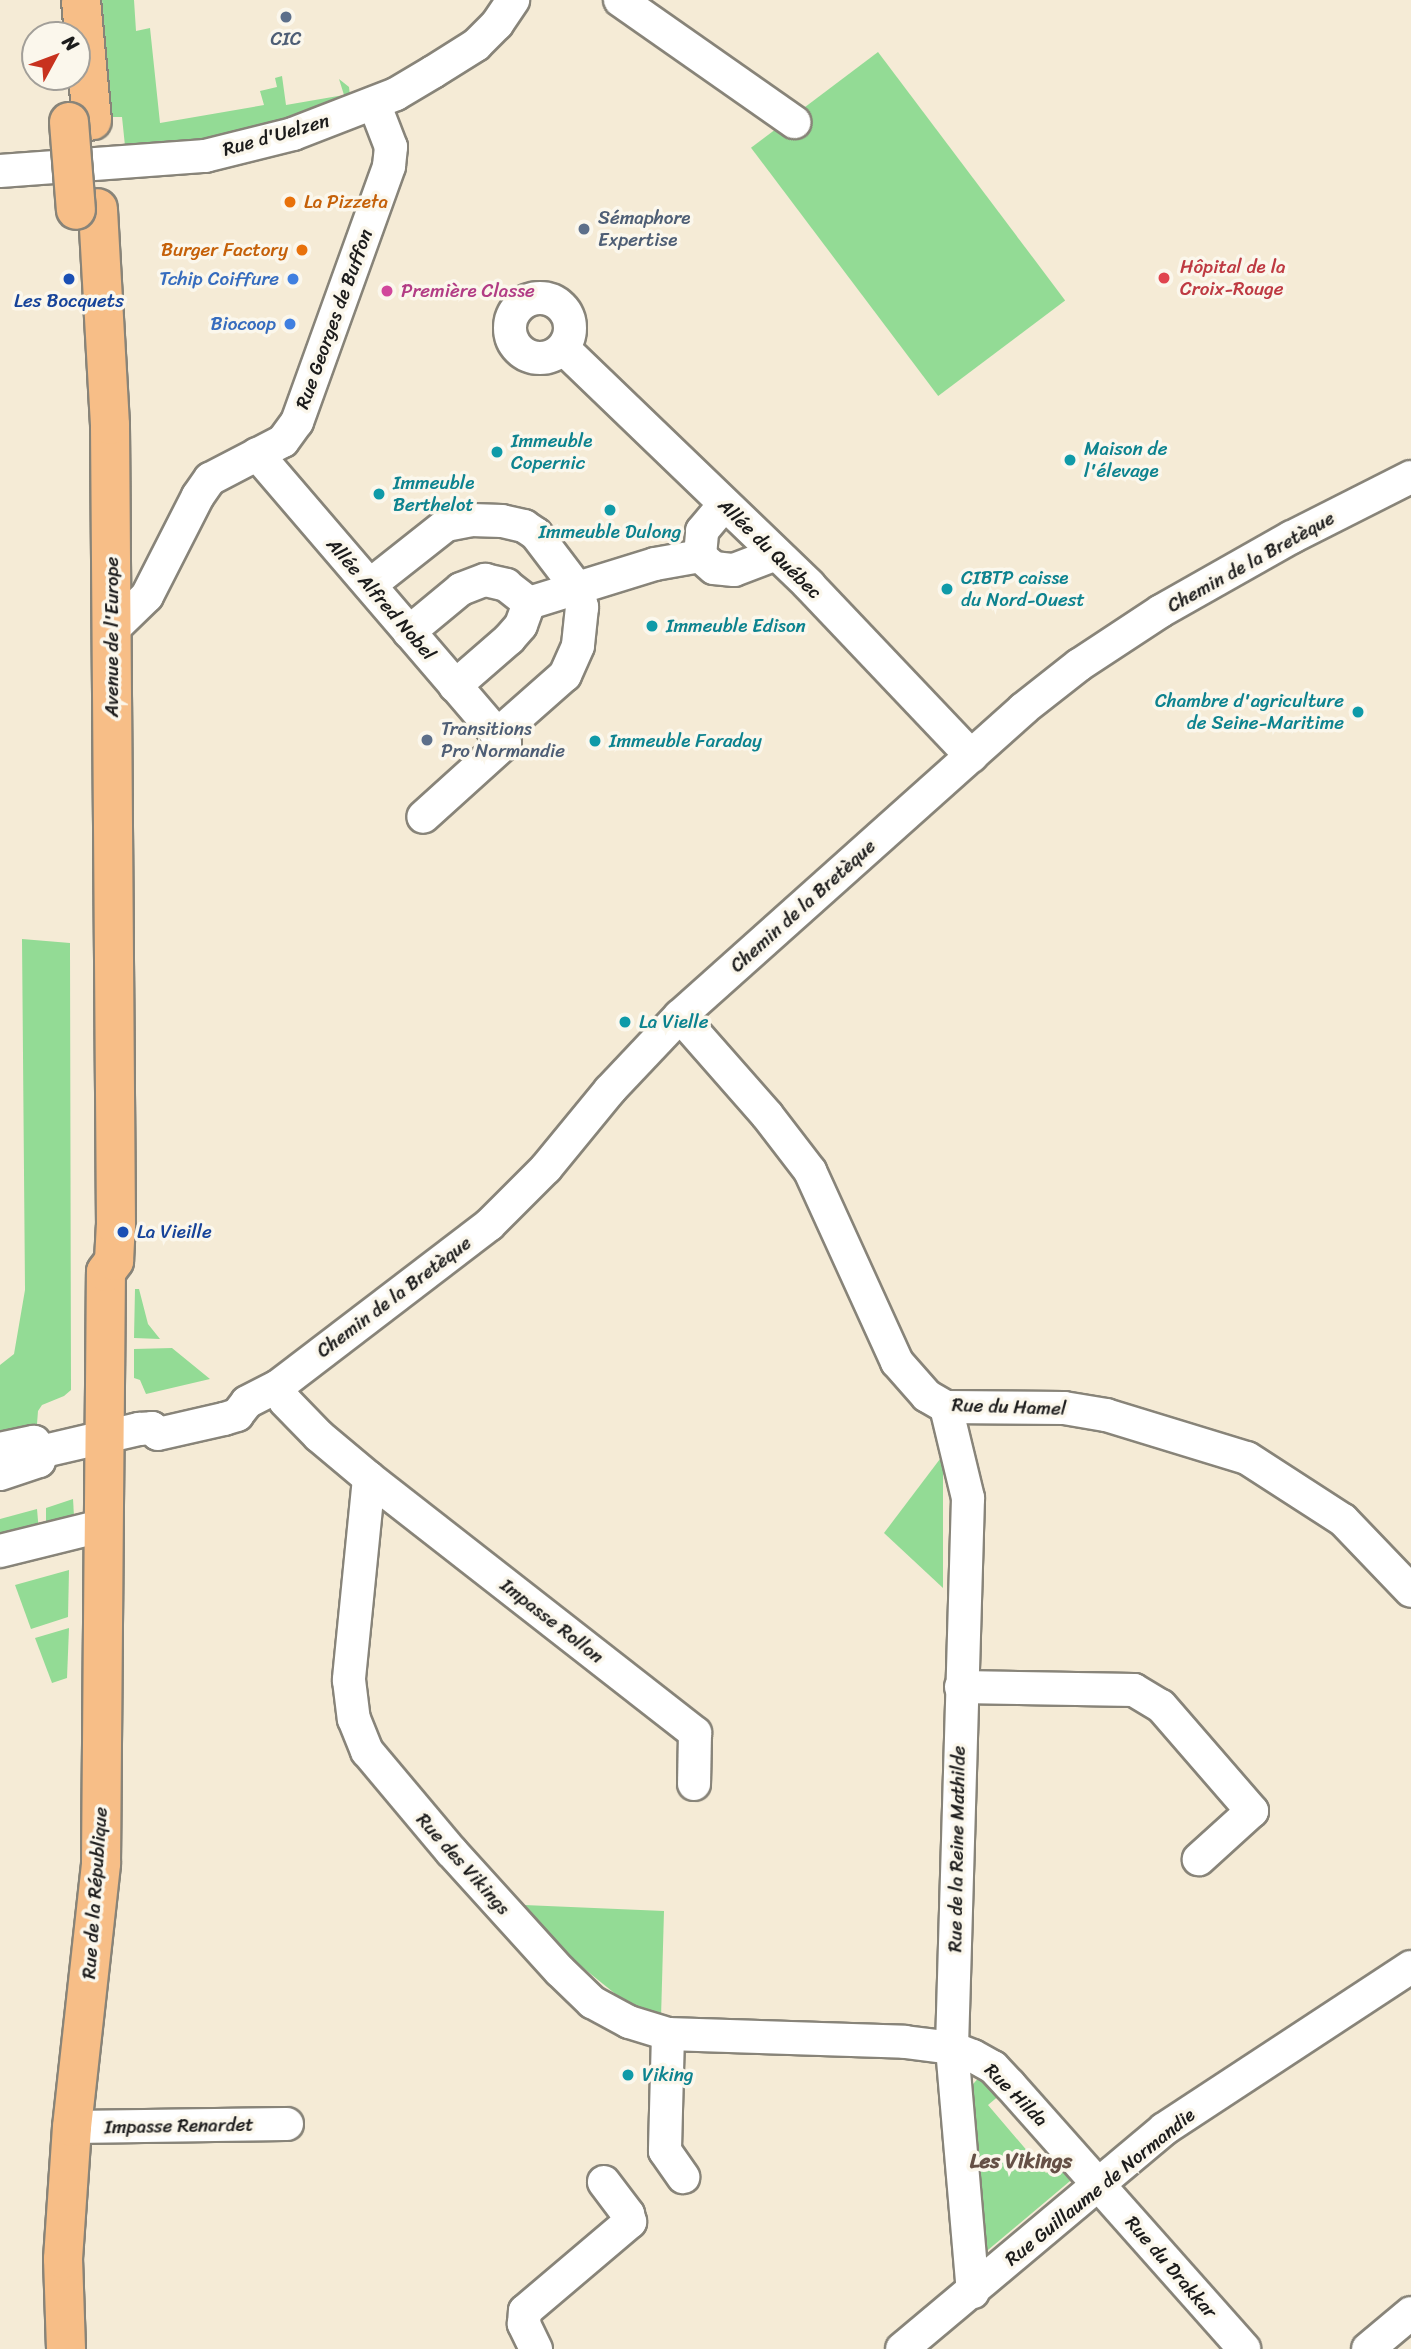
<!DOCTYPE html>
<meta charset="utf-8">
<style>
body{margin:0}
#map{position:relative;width:1411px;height:2349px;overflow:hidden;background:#f5ebd6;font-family:Sriracha,sans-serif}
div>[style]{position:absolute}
.green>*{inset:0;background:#93db95;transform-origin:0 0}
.roads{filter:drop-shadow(2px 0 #888479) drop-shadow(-2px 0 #888479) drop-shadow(0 2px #888479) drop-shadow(0 -2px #888479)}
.minor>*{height:32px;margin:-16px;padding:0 16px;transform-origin:16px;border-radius:16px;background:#fff}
.minor>.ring{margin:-16px;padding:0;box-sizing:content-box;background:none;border:32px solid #fff;border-radius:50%}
.major>*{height:38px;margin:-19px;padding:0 19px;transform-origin:19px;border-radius:19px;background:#f7be87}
.bridges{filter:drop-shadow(2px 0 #888479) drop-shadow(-2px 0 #888479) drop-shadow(0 2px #888479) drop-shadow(0 -2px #888479)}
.major-bridge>*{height:38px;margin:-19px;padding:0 19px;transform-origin:19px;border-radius:19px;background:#f7be87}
.dots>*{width:19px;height:19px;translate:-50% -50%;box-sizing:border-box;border:4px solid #fbf7ec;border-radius:50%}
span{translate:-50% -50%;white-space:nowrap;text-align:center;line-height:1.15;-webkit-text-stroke:7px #fbf7ec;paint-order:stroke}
.service-label{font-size:19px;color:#4e5e75}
.left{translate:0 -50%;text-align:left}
.street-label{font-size:19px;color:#1c1c1c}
.food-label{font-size:19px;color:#c56008}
.right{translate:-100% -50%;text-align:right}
.health-label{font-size:19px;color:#be3a42}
.shop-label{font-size:19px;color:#366cbe}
.hotel-label{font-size:19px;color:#b23c85}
.transit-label{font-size:19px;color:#164399}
.culture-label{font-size:19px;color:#0d838f}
.neighbourhood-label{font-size:21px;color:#655046;font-weight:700}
.north{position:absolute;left:21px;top:21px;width:70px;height:70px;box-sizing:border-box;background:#fbf7ec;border:2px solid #a29f99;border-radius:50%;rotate:49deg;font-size:19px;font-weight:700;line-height:28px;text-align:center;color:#1c1c1c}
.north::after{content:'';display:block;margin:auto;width:24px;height:32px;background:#c8321e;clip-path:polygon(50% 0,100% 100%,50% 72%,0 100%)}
</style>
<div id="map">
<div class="green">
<div style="clip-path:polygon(102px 0,134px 0,136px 31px,150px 28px,160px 123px,264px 105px,260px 91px,277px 87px,275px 78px,282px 76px,286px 105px,344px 95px,339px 79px,349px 87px,350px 96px,276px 123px,240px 132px,201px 139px,125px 146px,122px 117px,112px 117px)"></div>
<div style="left:878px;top:52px;width:311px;height:159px;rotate:53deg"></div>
<div style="clip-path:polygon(22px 939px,70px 943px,71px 1390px,64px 1396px,42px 1405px,38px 1411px,37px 1424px,0 1434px,0 1365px,14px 1354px,25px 1290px)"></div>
<div style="clip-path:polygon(135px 1289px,139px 1289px,148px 1324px,160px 1339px,134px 1338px)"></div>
<div style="clip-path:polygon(172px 1348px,210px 1379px,146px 1394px,140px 1380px,134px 1378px,134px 1349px)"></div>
<div style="clip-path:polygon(943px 1455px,943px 1588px,884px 1533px)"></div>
<div style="clip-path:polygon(73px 1499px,74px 1516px,46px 1531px,46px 1508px)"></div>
<div style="clip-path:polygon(37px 1509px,39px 1532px,0 1543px,0 1519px)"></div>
<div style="clip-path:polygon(69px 1570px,68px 1617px,31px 1629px,15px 1585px)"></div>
<div style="clip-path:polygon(69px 1628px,67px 1678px,52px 1683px,35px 1638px)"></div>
<div style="clip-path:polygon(524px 1905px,664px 1911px,661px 2018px,634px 2009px,566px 1954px)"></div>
<div style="clip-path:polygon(983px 2073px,1001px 2094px,988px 2105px,1046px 2173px,1061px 2161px,1076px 2176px,982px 2255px,965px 2093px)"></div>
</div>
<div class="roads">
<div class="minor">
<div style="left:620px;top:0;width:213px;rotate:35deg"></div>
<div style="left:0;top:171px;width:206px;rotate:-4.2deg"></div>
<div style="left:205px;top:156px;width:91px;rotate:-14deg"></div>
<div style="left:293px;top:134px;width:110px;rotate:-21.2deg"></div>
<div style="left:396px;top:94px;width:43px;rotate:-30.7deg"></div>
<div style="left:433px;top:72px;width:51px;rotate:-32.1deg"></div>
<div style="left:476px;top:45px;width:30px;rotate:-45deg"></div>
<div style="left:497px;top:24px;width:29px;rotate:-56deg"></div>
<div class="ring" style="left:510px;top:298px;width:28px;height:28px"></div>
<div style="left:563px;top:348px;width:342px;rotate:43.9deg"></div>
<div style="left:809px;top:585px;width:236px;rotate:46.5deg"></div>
<div style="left:257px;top:454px;width:381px;rotate:49.4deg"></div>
<div style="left:505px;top:743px;width:110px;rotate:137.9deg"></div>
<div style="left:700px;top:556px;width:18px;rotate:41deg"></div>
<div style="left:714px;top:568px;width:20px;rotate:6deg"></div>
<div style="left:734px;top:570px;width:45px;rotate:-20.9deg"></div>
<div style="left:700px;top:556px;width:25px;rotate:-85deg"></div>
<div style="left:702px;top:531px;width:35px;rotate:-50deg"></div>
<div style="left:370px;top:585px;width:97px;rotate:-38.3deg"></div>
<div style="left:446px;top:525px;width:25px;rotate:-11deg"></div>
<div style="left:471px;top:520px;width:31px;rotate:2deg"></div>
<div style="left:502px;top:521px;width:23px;rotate:13deg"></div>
<div style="left:524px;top:526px;width:14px;rotate:34deg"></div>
<div style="left:536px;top:534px;width:68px;rotate:52.8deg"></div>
<div style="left:577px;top:588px;width:20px;rotate:75deg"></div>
<div style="left:582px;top:607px;width:39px;rotate:96deg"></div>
<div style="left:578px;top:646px;width:32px;rotate:114deg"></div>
<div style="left:565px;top:675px;width:91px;rotate:138.6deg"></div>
<div style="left:529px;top:603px;width:132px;rotate:-17.2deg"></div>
<div style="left:655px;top:564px;width:46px;rotate:-10.1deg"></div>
<div style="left:113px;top:629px;width:47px;rotate:-44.1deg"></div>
<div style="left:147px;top:596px;width:112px;rotate:-63deg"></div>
<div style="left:198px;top:496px;width:21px;rotate:-55deg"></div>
<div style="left:210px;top:479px;width:82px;rotate:-27.5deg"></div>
<div style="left:283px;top:441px;width:24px;rotate:-54deg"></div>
<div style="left:297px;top:422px;width:272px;rotate:-70.2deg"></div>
<div style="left:389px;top:166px;width:19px;rotate:-84deg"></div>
<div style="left:391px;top:147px;width:47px;rotate:-111.1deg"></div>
<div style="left:409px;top:632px;width:67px;rotate:-39.6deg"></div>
<div style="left:461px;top:589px;width:26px;rotate:-21deg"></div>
<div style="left:485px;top:580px;width:22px;rotate:13deg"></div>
<div style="left:506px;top:585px;width:29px;rotate:38deg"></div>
<div style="left:455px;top:686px;width:72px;rotate:-41deg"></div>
<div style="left:509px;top:639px;width:18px;rotate:-49deg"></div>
<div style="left:521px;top:625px;width:23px;rotate:-70deg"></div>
<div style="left:680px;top:1016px;width:132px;rotate:48.7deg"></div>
<div style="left:767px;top:1115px;width:71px;rotate:52.5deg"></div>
<div style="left:810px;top:1171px;width:210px;rotate:65.5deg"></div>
<div style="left:897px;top:1362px;width:45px;rotate:48.6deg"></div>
<div style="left:927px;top:1396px;width:22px;rotate:30deg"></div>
<div style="left:946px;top:1407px;width:118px;rotate:0.5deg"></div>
<div style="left:1064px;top:1408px;width:43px;rotate:9.5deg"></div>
<div style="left:1106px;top:1415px;width:147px;rotate:17deg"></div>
<div style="left:1247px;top:1458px;width:114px;rotate:32.9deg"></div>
<div style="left:1343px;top:1520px;width:98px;rotate:46.2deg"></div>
<div style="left:277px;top:1387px;width:16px;rotate:60deg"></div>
<div style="left:285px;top:1401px;width:49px;rotate:45.8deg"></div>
<div style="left:319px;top:1436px;width:65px;rotate:40deg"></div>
<div style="left:369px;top:1478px;width:203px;rotate:95.7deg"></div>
<div style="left:349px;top:1680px;width:39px;rotate:83deg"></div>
<div style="left:354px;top:1719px;width:35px;rotate:68deg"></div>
<div style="left:367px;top:1751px;width:131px;rotate:50deg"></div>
<div style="left:451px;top:1851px;width:162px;rotate:47.8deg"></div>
<div style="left:560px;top:1971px;width:45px;rotate:44.1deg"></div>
<div style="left:592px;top:2002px;width:42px;rotate:28.4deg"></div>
<div style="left:629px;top:2022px;width:41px;rotate:17.1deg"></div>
<div style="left:668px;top:2034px;width:237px;rotate:1.9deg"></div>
<div style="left:905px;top:2042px;width:47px;rotate:7.3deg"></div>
<div style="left:952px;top:2048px;width:22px;rotate:21deg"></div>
<div style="left:973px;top:2056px;width:23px;rotate:29deg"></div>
<div style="left:993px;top:2067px;width:25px;rotate:47deg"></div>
<div style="left:1010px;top:2085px;width:353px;rotate:48.4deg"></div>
<div style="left:946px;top:1407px;width:94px;rotate:76.4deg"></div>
<div style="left:968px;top:1498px;width:550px;rotate:91.67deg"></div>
<div style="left:952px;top:2048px;width:245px;rotate:85.1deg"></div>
<div style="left:0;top:1449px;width:35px;rotate:-12deg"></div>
<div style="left:34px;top:1442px;width:12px;rotate:59deg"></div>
<div style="left:40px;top:1452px;width:102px;rotate:-13.1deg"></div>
<div style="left:139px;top:1429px;width:13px;rotate:-4deg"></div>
<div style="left:152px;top:1428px;width:8px;rotate:45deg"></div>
<div style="left:158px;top:1434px;width:68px;rotate:-12.8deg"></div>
<div style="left:224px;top:1419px;width:14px;rotate:-17deg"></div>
<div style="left:237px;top:1415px;width:16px;rotate:-52deg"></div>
<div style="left:247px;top:1402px;width:34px;rotate:-27deg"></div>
<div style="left:277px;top:1387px;width:267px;rotate:-37.4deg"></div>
<div style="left:489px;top:1225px;width:81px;rotate:-45deg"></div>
<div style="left:546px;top:1168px;width:101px;rotate:-50.6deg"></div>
<div style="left:610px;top:1090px;width:102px;rotate:-46.6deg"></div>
<div style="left:680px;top:1016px;width:460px;rotate:-41.8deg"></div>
<div style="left:1023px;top:709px;width:71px;rotate:-38.2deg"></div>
<div style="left:1079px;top:665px;width:98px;rotate:-33.4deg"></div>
<div style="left:1161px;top:611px;width:150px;rotate:-29.5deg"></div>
<div style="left:1292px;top:537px;width:133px;rotate:-26.8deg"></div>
<div style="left:0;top:1474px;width:41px;rotate:-18.4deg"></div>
<div style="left:39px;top:1461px;width:9px;rotate:-84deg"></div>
<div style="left:369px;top:1478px;width:414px;rotate:38deg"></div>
<div style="left:695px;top:1733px;width:51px;rotate:91.1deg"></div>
<div style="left:0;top:1551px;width:108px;rotate:-13.9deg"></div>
<div style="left:961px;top:1687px;width:173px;rotate:1deg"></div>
<div style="left:1134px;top:1690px;width:31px;rotate:31deg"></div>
<div style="left:1161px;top:1706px;width:139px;rotate:49.1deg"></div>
<div style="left:1252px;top:1811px;width:72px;rotate:137.8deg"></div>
<div style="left:668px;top:2034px;width:117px;rotate:91.5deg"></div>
<div style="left:665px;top:2151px;width:32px;rotate:55deg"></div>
<div style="left:72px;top:2127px;width:215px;rotate:-0.8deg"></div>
<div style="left:536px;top:2349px;width:28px;rotate:-116deg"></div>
<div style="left:524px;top:2324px;width:13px;rotate:-86deg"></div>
<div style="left:525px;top:2311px;width:138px;rotate:-40.3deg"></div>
<div style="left:630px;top:2222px;width:8px;rotate:-104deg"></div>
<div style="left:628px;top:2214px;width:40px;rotate:-127deg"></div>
<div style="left:902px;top:2349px;width:342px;rotate:-40deg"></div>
<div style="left:1164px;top:2129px;width:295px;rotate:-33.3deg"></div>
<div style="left:1368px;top:2349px;width:56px;rotate:-39.9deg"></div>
</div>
<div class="major">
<div style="left:81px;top:0;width:121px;rotate:84.8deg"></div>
<div style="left:66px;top:2349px;width:90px;rotate:-91.9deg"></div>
<div style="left:63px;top:2259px;width:132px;rotate:-86.1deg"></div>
<div style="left:72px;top:2127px;width:266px;rotate:-83.7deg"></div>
<div style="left:101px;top:1863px;width:591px;rotate:-89.52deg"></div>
<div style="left:106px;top:1272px;width:14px;rotate:-54deg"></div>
<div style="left:114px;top:1261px;width:35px;rotate:-87deg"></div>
<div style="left:116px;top:1226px;width:801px;rotate:-90.43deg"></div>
<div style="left:110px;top:425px;width:217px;rotate:-93.2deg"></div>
</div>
</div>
<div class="bridges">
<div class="major-bridge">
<div style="left:69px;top:122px;width:88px;rotate:85.5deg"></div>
</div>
</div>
<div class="dots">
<div style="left:286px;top:17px;background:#5c6f8a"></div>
<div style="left:290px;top:202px;background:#e8710a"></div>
<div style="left:584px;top:229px;background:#5c6f8a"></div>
<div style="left:302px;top:250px;background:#e8710a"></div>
<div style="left:1164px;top:278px;background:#e0444e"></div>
<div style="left:69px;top:279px;background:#1a4fb4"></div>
<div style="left:293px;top:279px;background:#3f7fe0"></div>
<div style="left:387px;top:291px;background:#d1479c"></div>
<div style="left:290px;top:324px;background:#3f7fe0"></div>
<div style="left:497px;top:452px;background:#0f9aa8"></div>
<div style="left:1070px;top:460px;background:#0f9aa8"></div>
<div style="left:379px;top:494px;background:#0f9aa8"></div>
<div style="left:610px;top:510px;background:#0f9aa8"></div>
<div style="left:947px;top:589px;background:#0f9aa8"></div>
<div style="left:652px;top:626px;background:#0f9aa8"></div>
<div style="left:1358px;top:712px;background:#0f9aa8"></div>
<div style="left:427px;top:740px;background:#5c6f8a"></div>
<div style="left:595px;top:741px;background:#0f9aa8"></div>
<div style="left:625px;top:1022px;background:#0f9aa8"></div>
<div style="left:123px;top:1232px;background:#1a4fb4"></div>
<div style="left:628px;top:2075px;background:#0f9aa8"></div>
</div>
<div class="service-label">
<span style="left:286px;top:39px">CIC</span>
<span class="left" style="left:598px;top:229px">Sémaphore<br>Expertise</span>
<span class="left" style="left:441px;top:740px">Transitions<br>Pro Normandie</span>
</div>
<div class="street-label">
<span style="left:276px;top:135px;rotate:-16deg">Rue d'Uelzen</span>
<span style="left:334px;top:319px;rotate:-70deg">Rue Georges de Buffon</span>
<span style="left:770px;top:549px;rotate:44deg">Allée du Québec</span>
<span style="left:1251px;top:562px;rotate:-29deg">Chemin de la Bretèque</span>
<span style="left:381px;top:599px;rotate:49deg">Allée Alfred Nobel</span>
<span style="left:112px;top:637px;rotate:-90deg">Avenue de l'Europe</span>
<span style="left:803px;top:906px;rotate:-42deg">Chemin de la Bretèque</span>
<span style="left:394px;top:1297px;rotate:-37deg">Chemin de la Bretèque</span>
<span style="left:1009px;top:1407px;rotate:2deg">Rue du Hamel</span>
<span style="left:552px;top:1621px;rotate:38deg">Impasse Rollon</span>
<span style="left:957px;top:1849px;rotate:-89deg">Rue de la Reine Mathilde</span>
<span style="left:463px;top:1864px;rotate:48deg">Rue des Vikings</span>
<span style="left:95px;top:1893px;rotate:-86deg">Rue de la République</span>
<span style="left:1016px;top:2095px;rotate:45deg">Rue Hilda</span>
<span style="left:179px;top:2126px;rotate:-1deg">Impasse Renardet</span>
<span style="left:1100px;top:2187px;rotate:-39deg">Rue Guillaume de Normandie</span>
<span style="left:1171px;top:2267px;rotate:49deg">Rue du Drakkar</span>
</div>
<div class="food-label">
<span class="left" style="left:304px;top:202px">La Pizzeta</span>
<span class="right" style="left:288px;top:250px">Burger Factory</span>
</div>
<div class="health-label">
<span class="left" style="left:1180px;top:278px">Hôpital de la<br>Croix-Rouge</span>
</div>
<div class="shop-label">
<span class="right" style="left:279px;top:279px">Tchip Coiffure</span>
<span class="right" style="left:276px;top:324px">Biocoop</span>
</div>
<div class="hotel-label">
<span class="left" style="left:401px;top:291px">Première Classe</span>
</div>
<div class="transit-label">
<span style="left:69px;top:301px">Les Bocquets</span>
<span class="left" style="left:137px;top:1232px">La Vieille</span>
</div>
<div class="culture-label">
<span class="left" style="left:511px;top:452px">Immeuble<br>Copernic</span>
<span class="left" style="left:1084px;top:460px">Maison de<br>l'élevage</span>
<span class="left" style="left:393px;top:494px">Immeuble<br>Berthelot</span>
<span style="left:610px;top:532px">Immeuble Dulong</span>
<span class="left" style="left:961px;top:589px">CIBTP caisse<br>du Nord-Ouest</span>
<span class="left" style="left:666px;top:626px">Immeuble Edison</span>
<span class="right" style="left:1344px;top:712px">Chambre d'agriculture<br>de Seine-Maritime</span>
<span class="left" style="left:609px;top:741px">Immeuble Faraday</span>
<span class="left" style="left:639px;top:1022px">La Vielle</span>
<span class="left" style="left:642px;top:2075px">Viking</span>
</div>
<div class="neighbourhood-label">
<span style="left:1021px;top:2161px">Les Vikings</span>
</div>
<div class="north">N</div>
</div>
